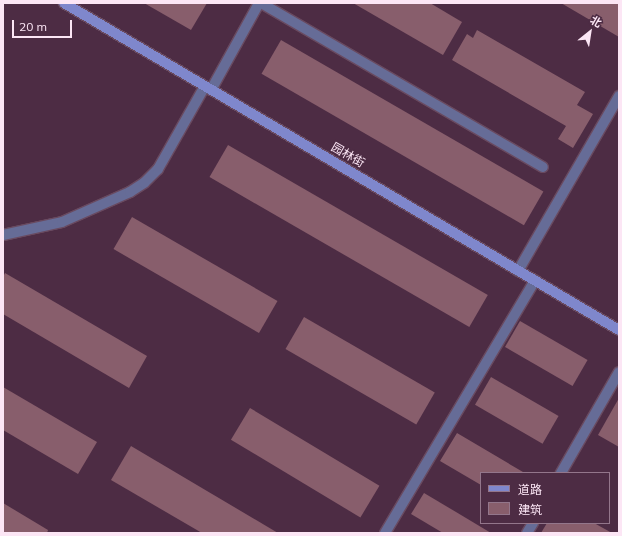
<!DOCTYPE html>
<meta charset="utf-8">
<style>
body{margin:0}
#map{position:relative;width:622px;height:536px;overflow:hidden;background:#4d2c44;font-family:Mulish,"Noto Sans SC",sans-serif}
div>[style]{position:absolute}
.building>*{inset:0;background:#885e6c;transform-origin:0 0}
.roads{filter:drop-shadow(1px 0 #694a60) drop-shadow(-1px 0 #694a60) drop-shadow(0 1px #694a60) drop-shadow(0 -1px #694a60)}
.lane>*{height:10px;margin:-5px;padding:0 5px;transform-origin:5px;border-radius:5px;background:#666c97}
.secondary>*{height:10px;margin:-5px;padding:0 5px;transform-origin:5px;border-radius:5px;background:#7f87cc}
span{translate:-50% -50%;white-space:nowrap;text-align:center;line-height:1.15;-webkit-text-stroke:3px #4d2c44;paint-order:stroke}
.street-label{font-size:12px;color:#fce6f5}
.frame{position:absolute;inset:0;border:4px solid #fce6f5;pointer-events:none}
.legend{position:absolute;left:480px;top:472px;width:130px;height:52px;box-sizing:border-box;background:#4d2c44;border:1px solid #93768b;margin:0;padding:5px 7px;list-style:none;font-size:12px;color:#fce6f5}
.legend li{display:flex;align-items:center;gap:8px;height:20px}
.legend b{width:20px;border:1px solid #93768b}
.north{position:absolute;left:570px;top:12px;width:40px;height:40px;-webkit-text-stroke:3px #4d2c44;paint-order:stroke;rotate:30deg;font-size:11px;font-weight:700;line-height:16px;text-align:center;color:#fce6f5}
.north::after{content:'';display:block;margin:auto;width:14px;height:18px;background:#fce6f5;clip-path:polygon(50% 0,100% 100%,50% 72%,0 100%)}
.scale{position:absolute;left:12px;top:20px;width:60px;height:18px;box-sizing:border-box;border:2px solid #fce6f5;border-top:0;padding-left:5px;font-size:12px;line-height:14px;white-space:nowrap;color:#fce6f5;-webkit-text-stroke:3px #4d2c44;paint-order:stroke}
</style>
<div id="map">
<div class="building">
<div style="clip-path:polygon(144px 3px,207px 3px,191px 30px)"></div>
<div style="clip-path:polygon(353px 3px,430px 3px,462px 22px,443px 55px)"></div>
<div style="clip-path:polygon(561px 3px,619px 3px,619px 37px)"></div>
<div style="clip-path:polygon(477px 30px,585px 92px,577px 105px,593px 114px,573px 148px,558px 139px,566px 126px,452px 60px,467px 34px,473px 38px)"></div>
<div style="left:281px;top:40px;width:303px;height:39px;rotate:30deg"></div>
<div style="left:228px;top:145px;width:300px;height:37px;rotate:30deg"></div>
<div style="left:132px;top:217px;width:168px;height:37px;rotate:30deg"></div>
<div style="clip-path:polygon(5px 273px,147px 356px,129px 388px,3px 314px,3px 277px)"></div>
<div style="left:304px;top:317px;width:151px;height:37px;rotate:30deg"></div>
<div style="left:520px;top:321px;width:78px;height:30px;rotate:30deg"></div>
<div style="left:491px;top:377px;width:78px;height:32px;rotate:30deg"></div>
<div style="clip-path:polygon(3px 387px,97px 442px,78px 474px,3px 430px)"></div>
<div style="clip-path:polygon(619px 398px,619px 447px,598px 435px)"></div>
<div style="left:250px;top:408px;width:151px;height:37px;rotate:31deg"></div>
<div style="clip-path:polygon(457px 433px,523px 472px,523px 473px,481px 473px,481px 485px,440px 461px)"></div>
<div style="clip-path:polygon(131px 446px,278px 533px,202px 533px,111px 480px)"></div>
<div style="clip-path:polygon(424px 493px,456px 512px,491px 533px,443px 533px,411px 514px)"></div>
<div style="clip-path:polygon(3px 503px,48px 530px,47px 533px,3px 533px)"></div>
<div style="clip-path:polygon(547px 523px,594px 523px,612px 533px,541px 533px)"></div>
</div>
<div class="roads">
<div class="lane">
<div style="left:261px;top:3px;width:326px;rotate:30.2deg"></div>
<div style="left:211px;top:90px;width:99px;rotate:-61.1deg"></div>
<div style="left:3px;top:235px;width:60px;rotate:-12.4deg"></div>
<div style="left:62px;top:222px;width:74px;rotate:-23.8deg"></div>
<div style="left:130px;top:192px;width:17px;rotate:-33deg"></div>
<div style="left:144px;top:183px;width:20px;rotate:-45deg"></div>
<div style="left:158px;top:169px;width:95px;rotate:-60.5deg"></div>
<div style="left:518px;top:271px;width:202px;rotate:-60deg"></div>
<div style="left:561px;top:473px;width:116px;rotate:-60.1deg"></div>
<div style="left:385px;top:533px;width:294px;rotate:-59.3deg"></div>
<div style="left:527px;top:533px;width:12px;rotate:-59deg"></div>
</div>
<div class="secondary">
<div style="left:64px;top:3px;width:644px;rotate:30.51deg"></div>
</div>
</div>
<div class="street-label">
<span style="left:348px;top:155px;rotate:30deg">园林街</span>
</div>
<div class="frame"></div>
<ul class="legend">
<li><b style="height:5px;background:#7f87cc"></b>道路</li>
<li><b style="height:11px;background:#885e6c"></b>建筑</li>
</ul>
<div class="north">北</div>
<div class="scale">20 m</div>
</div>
